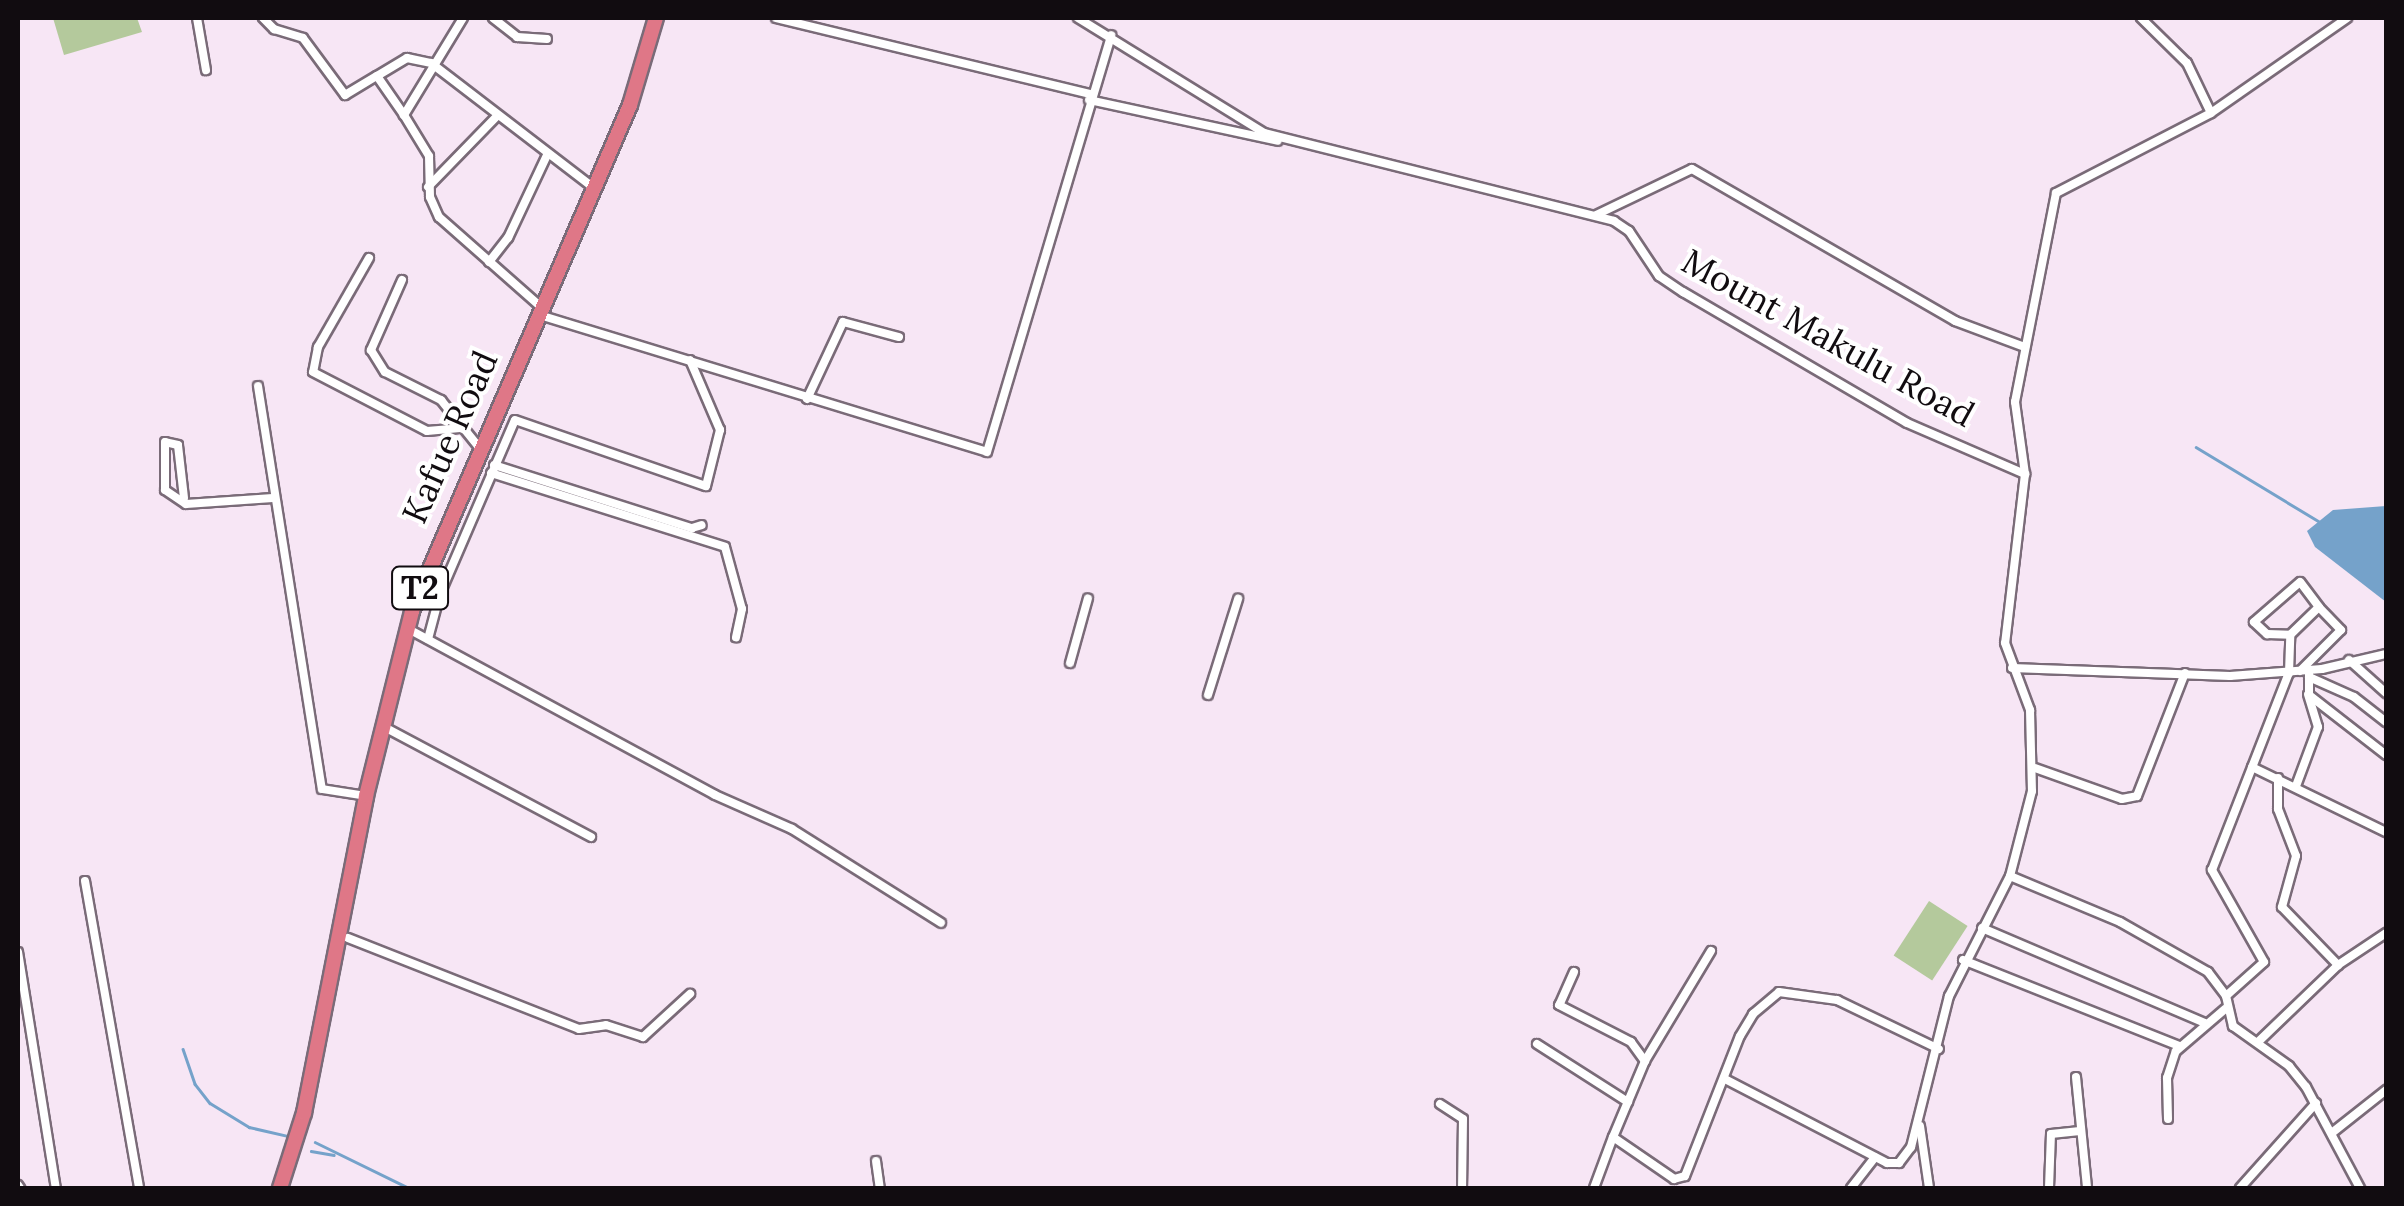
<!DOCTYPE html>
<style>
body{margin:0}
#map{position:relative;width:2404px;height:1206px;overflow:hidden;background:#f7e6f5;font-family:Lora,serif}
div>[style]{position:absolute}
.green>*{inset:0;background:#b4c99c;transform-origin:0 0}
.water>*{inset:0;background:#75a2ca}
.stream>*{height:2.5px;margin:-1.25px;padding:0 1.25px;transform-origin:1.25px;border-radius:1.25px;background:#75a2ca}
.roads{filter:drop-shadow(2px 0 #7a6b78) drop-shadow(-2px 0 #7a6b78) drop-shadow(0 2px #7a6b78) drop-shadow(0 -2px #7a6b78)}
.minor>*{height:8px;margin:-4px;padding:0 4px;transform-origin:4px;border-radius:4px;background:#fff}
.highway>*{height:14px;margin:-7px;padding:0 7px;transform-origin:7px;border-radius:7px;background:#df7787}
span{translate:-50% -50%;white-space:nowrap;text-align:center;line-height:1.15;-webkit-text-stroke:8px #fff;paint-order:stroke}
.shield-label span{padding:2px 8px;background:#fff;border:2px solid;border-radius:8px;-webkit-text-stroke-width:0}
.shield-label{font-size:32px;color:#110c10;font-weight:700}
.street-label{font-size:35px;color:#110c10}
.frame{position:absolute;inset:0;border:20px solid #110c10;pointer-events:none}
</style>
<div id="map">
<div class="green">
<div style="clip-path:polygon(53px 18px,137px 18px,142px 32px,64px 55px)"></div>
<div style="left:1929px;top:901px;width:46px;height:65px;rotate:33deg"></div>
</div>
<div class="water">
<div style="clip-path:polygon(2386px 506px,2386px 602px,2315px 547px,2307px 531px,2333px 510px)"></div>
</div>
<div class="stream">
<div style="left:2196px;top:447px;width:143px;rotate:31.2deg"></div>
<div style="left:183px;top:1049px;width:37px;rotate:71deg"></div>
<div style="left:195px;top:1084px;width:24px;rotate:52deg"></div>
<div style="left:210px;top:1103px;width:46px;rotate:31.6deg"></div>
<div style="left:249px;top:1127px;width:39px;rotate:13deg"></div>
<div style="left:315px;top:1142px;width:105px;rotate:26.1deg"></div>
<div style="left:311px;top:1151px;width:23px;rotate:10deg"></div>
</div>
<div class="roads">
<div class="minor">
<div style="left:197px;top:18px;width:53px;rotate:80.2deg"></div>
<div style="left:263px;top:18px;width:16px;rotate:45deg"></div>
<div style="left:274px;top:29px;width:30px;rotate:17deg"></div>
<div style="left:303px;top:38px;width:71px;rotate:53.6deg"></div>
<div style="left:345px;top:95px;width:37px;rotate:-31deg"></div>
<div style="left:463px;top:18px;width:114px;rotate:121.3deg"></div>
<div style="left:404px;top:115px;width:48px;rotate:58.6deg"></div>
<div style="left:429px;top:156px;width:41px;rotate:88.6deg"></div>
<div style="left:430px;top:197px;width:22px;rotate:66deg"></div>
<div style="left:439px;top:217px;width:136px;rotate:41.4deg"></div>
<div style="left:493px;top:18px;width:31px;rotate:38deg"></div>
<div style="left:517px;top:37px;width:30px;rotate:4deg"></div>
<div style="left:776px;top:18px;width:324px;rotate:13.6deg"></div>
<div style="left:1078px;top:18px;width:219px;rotate:31.7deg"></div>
<div style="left:1264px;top:133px;width:361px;rotate:14.1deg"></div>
<div style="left:1614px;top:221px;width:18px;rotate:34deg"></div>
<div style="left:1629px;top:231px;width:54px;rotate:56.3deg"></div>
<div style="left:1659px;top:276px;width:29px;rotate:34deg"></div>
<div style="left:1683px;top:292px;width:259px;rotate:30.3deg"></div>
<div style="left:1907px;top:423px;width:129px;rotate:23.4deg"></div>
<div style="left:2025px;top:474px;width:170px;rotate:96.7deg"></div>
<div style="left:2005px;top:643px;width:72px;rotate:69.5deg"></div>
<div style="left:2030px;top:710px;width:81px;rotate:88.6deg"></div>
<div style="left:2032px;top:791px;width:88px;rotate:104.5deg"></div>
<div style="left:2010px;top:876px;width:135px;rotate:116.9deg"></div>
<div style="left:1949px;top:996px;width:156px;rotate:104.1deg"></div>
<div style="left:1911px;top:1147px;width:20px;rotate:127deg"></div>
<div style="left:1899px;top:1163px;width:12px;rotate:180deg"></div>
<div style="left:1887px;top:1163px;width:182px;rotate:-152.6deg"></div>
<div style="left:2141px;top:18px;width:64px;rotate:44.4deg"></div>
<div style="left:2187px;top:63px;width:55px;rotate:64.4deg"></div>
<div style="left:1089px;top:100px;width:193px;rotate:12.2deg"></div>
<div style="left:404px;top:115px;width:47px;rotate:-124.7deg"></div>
<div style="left:377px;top:76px;width:35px;rotate:-31deg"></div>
<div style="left:407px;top:58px;width:25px;rotate:12deg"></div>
<div style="left:431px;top:63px;width:205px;rotate:37.5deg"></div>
<div style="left:428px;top:187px;width:99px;rotate:-45.8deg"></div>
<div style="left:1596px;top:215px;width:106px;rotate:-25.6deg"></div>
<div style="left:1692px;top:169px;width:304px;rotate:30deg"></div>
<div style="left:1955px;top:321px;width:75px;rotate:20.4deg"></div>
<div style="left:369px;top:258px;width:103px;rotate:119.8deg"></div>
<div style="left:318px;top:347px;width:25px;rotate:101deg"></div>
<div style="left:313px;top:372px;width:128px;rotate:27.4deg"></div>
<div style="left:427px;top:431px;width:33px;rotate:-5deg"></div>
<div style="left:489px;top:262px;width:31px;rotate:-52deg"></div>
<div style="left:508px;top:238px;width:92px;rotate:-64.8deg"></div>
<div style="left:402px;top:280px;width:77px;rotate:113.9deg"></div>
<div style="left:371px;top:350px;width:26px;rotate:58deg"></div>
<div style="left:385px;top:372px;width:63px;rotate:26.6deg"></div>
<div style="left:441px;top:400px;width:59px;rotate:51.2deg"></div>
<div style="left:546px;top:317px;width:461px;rotate:17deg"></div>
<div style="left:987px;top:452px;width:435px;rotate:-73.4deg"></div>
<div style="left:258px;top:386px;width:408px;rotate:81deg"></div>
<div style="left:322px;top:789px;width:45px;rotate:9deg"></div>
<div style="left:807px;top:399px;width:85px;rotate:-64.9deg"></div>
<div style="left:843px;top:322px;width:58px;rotate:15deg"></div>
<div style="left:494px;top:465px;width:208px;rotate:17.7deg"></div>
<div style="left:692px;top:528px;width:10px;rotate:-17deg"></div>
<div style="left:491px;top:473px;width:245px;rotate:17.5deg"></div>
<div style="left:725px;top:547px;width:64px;rotate:74.7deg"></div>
<div style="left:742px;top:609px;width:29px;rotate:102deg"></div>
<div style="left:2025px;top:474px;width:73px;rotate:-97.9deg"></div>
<div style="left:2015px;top:402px;width:213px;rotate:-78.9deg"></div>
<div style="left:2056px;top:193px;width:174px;rotate:-27.3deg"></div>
<div style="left:2211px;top:113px;width:166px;rotate:-34.9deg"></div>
<div style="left:184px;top:498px;width:53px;rotate:-96.5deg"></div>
<div style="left:178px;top:445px;width:13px;rotate:-167deg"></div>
<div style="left:165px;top:442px;width:48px;rotate:90deg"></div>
<div style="left:165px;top:490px;width:25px;rotate:34deg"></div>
<div style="left:186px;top:504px;width:87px;rotate:-3.9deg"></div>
<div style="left:414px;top:632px;width:342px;rotate:28.4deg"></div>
<div style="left:715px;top:795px;width:84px;rotate:23.8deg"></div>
<div style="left:792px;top:829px;width:176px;rotate:32.2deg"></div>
<div style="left:428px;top:639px;width:47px;rotate:-75.1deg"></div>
<div style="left:440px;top:594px;width:189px;rotate:-66.7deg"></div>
<div style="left:515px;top:420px;width:202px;rotate:19.1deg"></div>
<div style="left:706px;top:486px;width:58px;rotate:-76deg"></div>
<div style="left:720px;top:430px;width:76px;rotate:-113.2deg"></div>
<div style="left:2349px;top:660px;width:50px;rotate:41.7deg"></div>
<div style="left:1070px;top:663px;width:67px;rotate:-74.5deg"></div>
<div style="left:2012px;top:668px;width:218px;rotate:2.1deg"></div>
<div style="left:2230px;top:676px;width:92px;rotate:-4.4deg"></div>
<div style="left:2322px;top:669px;width:66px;rotate:-13.2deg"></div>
<div style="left:2300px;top:671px;width:58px;rotate:-45deg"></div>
<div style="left:2341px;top:630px;width:32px;rotate:-134deg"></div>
<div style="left:2309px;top:671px;width:24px;rotate:90deg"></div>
<div style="left:2309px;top:695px;width:98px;rotate:37.9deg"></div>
<div style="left:2309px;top:677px;width:49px;rotate:24deg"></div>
<div style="left:2354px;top:697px;width:41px;rotate:38deg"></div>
<div style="left:1208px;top:695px;width:101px;rotate:-72.6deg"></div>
<div style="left:388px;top:729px;width:230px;rotate:28deg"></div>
<div style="left:2252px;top:767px;width:149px;rotate:25.9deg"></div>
<div style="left:2035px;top:768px;width:92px;rotate:19.6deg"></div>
<div style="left:2122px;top:799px;width:15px;rotate:-11deg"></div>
<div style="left:2137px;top:796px;width:132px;rotate:-68.7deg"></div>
<div style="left:2278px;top:778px;width:31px;rotate:90deg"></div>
<div style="left:2278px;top:809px;width:50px;rotate:69deg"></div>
<div style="left:2296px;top:856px;width:53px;rotate:105.4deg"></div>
<div style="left:2282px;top:907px;width:81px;rotate:46deg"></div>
<div style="left:2296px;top:786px;width:63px;rotate:-69.6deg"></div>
<div style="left:2318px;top:727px;width:34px;rotate:-107deg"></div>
<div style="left:2010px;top:876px;width:119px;rotate:22.7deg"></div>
<div style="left:2120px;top:922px;width:101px;rotate:29.6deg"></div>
<div style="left:2208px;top:972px;width:30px;rotate:53deg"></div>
<div style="left:2226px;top:996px;width:31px;rotate:77deg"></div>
<div style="left:2233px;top:1026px;width:69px;rotate:35.5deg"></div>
<div style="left:2289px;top:1066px;width:27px;rotate:51deg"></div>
<div style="left:2306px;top:1087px;width:115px;rotate:61.9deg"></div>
<div style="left:85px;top:881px;width:312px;rotate:80deg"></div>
<div style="left:1982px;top:928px;width:242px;rotate:23.1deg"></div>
<div style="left:348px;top:938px;width:248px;rotate:21.5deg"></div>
<div style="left:579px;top:1029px;width:27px;rotate:-8deg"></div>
<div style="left:606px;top:1025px;width:39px;rotate:18deg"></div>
<div style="left:643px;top:1037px;width:64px;rotate:-42.5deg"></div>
<div style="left:1711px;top:951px;width:128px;rotate:121deg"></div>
<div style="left:1645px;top:1061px;width:82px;rotate:112.8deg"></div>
<div style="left:1613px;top:1137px;width:74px;rotate:34.5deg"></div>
<div style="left:1674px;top:1179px;width:11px;rotate:-15deg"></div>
<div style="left:1685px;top:1176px;width:150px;rotate:-68.6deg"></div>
<div style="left:1740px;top:1036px;width:26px;rotate:-59deg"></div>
<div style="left:1753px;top:1014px;width:34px;rotate:-40deg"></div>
<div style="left:1779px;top:992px;width:59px;rotate:7.9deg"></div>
<div style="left:1837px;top:1000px;width:113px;rotate:25.7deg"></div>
<div style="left:18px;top:952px;width:239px;rotate:80.9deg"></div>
<div style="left:1963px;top:960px;width:232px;rotate:21.7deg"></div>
<div style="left:1574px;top:972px;width:36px;rotate:114deg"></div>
<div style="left:1559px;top:1005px;width:81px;rotate:27.2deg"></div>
<div style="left:1631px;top:1042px;width:24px;rotate:54deg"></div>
<div style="left:2226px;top:996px;width:51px;rotate:-41.8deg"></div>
<div style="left:2264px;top:962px;width:106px;rotate:-119.5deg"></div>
<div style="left:2212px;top:870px;width:212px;rotate:-68.7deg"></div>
<div style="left:2289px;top:673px;width:38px;rotate:-88deg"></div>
<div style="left:2290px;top:635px;width:40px;rotate:-44deg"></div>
<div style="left:2319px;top:607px;width:31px;rotate:-127deg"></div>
<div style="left:2300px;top:582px;width:61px;rotate:139deg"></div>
<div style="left:2254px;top:622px;width:18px;rotate:43deg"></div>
<div style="left:2267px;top:634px;width:23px;rotate:2deg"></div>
<div style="left:2258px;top:1042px;width:111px;rotate:-43.9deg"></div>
<div style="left:2338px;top:965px;width:58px;rotate:-33.7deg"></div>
<div style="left:1537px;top:1044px;width:108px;rotate:32.5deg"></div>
<div style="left:2076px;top:1077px;width:112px;rotate:84.3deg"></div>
<div style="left:1440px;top:1104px;width:27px;rotate:33deg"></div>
<div style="left:1463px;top:1119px;width:69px;rotate:90.8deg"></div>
<div style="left:2168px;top:1119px;width:41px;rotate:-91.4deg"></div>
<div style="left:2167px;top:1078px;width:28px;rotate:-72deg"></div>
<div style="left:2176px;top:1051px;width:65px;rotate:-40.6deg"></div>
<div style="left:1920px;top:1126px;width:63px;rotate:81.7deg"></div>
<div style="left:2333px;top:1132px;width:68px;rotate:-38.4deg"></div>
<div style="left:876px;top:1161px;width:27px;rotate:82deg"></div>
<div style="left:18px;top:1185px;width:4px;rotate:56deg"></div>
<div style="left:1594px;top:1188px;width:54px;rotate:-69.6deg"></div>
<div style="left:1851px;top:1188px;width:39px;rotate:-52deg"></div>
<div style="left:2049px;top:1188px;width:54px;rotate:-87.9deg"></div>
<div style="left:2051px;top:1134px;width:29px;rotate:-6deg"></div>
<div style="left:2240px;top:1188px;width:114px;rotate:-48.2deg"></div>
</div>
<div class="highway">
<div style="left:280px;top:1188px;width:79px;rotate:-72.3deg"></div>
<div style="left:304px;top:1113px;width:323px;rotate:-78.9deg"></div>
<div style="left:366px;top:796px;width:191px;rotate:-76deg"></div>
<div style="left:412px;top:611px;width:551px;rotate:-66.69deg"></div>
<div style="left:630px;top:105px;width:91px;rotate:-73.4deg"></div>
</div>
</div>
<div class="shield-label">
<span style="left:420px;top:588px">T2</span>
</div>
<div class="street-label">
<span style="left:1828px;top:338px;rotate:29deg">Mount Makulu Road</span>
<span style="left:450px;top:437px;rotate:-66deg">Kafue Road</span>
</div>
<div class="frame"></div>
</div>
